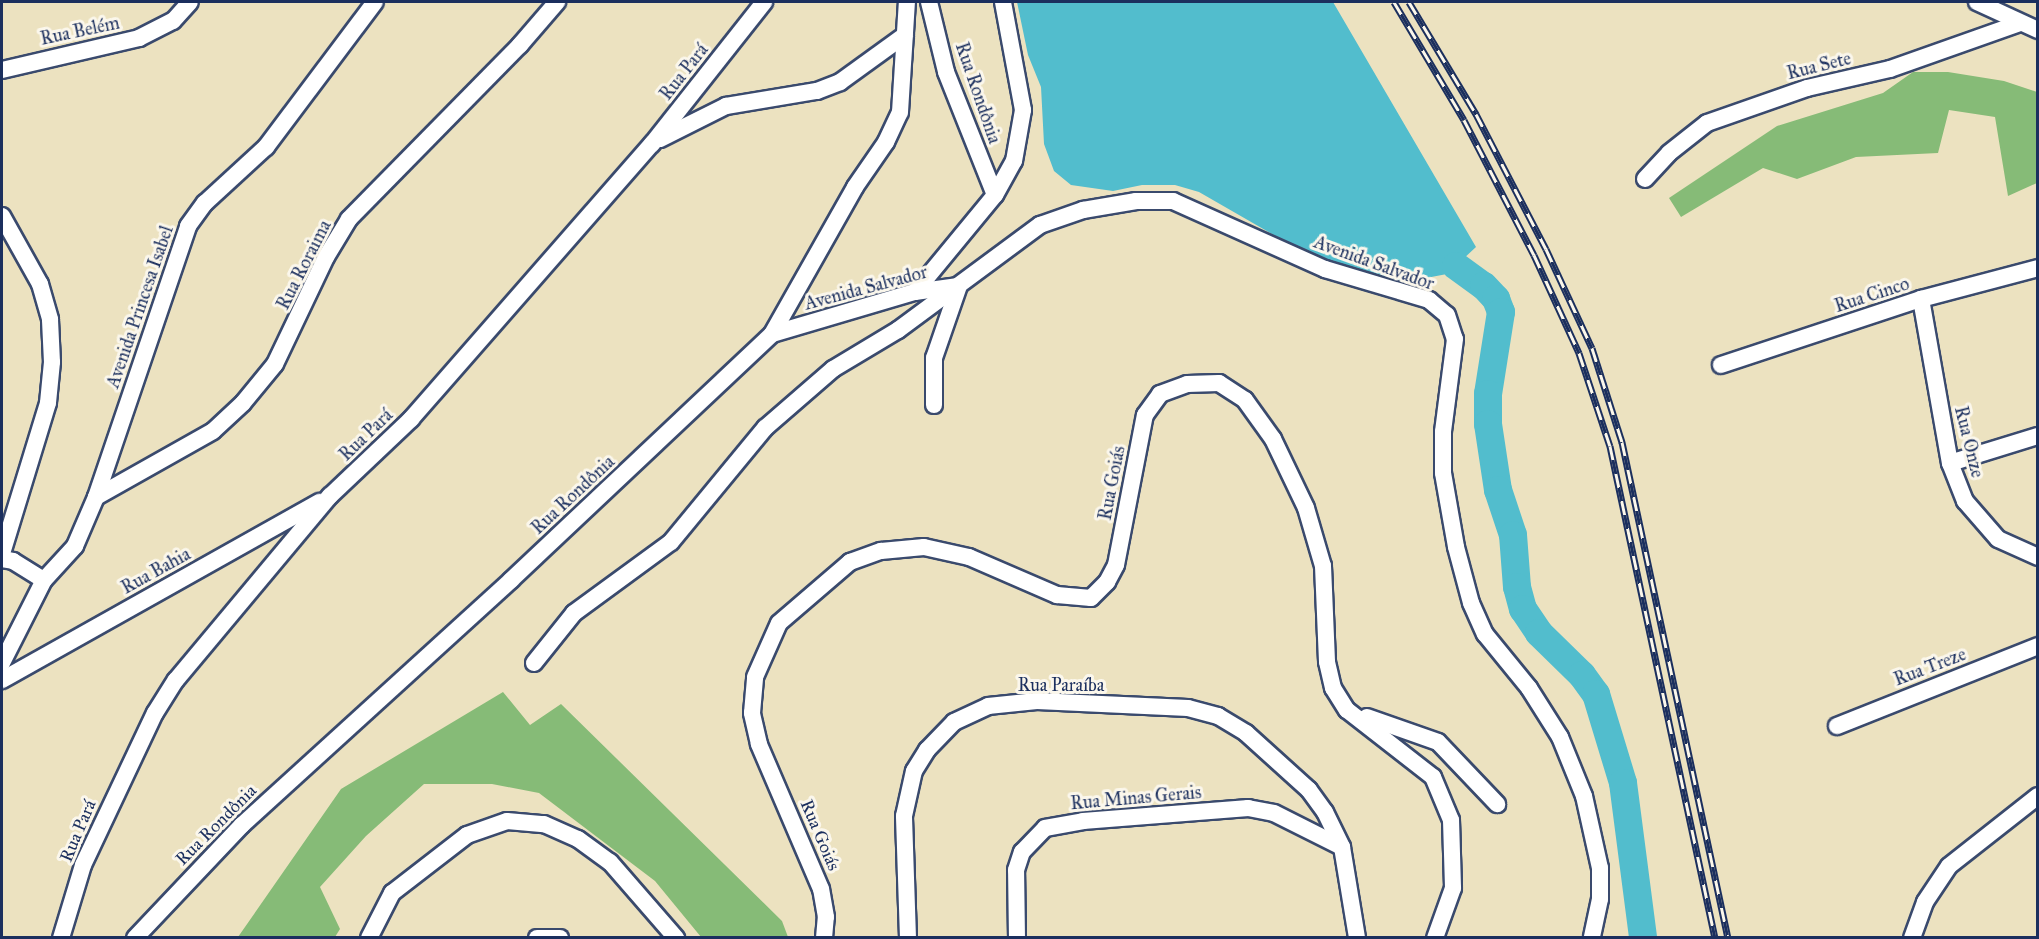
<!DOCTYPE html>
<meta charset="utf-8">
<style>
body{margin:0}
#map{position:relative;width:2039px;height:939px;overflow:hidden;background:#ece2c0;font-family:"IM FELL Great Primer",serif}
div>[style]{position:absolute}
.forest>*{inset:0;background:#86bb77}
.water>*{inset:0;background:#52bdcd}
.river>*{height:28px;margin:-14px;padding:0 14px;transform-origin:14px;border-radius:14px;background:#52bdcd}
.roads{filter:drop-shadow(2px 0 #3a4a6d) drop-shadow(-2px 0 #3a4a6d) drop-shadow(0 2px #3a4a6d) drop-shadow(0 -2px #3a4a6d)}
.minor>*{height:16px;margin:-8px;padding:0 8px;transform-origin:8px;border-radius:8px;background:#fff}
.rail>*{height:7px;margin-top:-3.5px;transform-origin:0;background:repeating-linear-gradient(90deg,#fbf7ec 0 14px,#1b2f5e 0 28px);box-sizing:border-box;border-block:2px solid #1b2f5e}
span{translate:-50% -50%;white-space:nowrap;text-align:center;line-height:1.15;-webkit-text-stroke:6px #fbf7ec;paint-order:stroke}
.street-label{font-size:18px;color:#1b2f5e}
.frame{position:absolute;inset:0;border:3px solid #1b2f5e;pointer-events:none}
</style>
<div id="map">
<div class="forest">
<div style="clip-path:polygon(1913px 72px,1948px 72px,2004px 81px,2037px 92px,2037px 183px,2008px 196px,1995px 117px,1949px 110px,1938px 153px,1856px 157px,1797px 179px,1763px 168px,1681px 217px,1669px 198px,1777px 126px,1883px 93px)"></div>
<div style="clip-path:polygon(503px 692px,530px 725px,561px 704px,782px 921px,788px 937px,701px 937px,655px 881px,539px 793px,492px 784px,424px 784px,366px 836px,320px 887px,340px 929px,335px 937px,238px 937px,341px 789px)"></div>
</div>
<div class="water">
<div style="clip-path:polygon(1017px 2px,1333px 2px,1476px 247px,1447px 274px,1405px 282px,1372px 279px,1310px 256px,1199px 192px,1175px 185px,1142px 185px,1113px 191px,1071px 185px,1054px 171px,1044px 144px,1041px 87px,1028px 55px)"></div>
</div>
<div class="river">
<div style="left:1456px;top:266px;width:34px;rotate:36deg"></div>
<div style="left:1484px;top:286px;width:18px;rotate:47deg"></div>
<div style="left:1496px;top:299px;width:14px;rotate:69deg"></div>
<div style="left:1501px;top:312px;width:83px;rotate:99deg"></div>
<div style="left:1488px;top:394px;width:30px;rotate:90deg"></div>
<div style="left:1488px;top:424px;width:67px;rotate:81.4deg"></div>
<div style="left:1498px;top:490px;width:47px;rotate:71.6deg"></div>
<div style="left:1513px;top:535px;width:52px;rotate:85.6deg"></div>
<div style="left:1517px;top:587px;width:23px;rotate:75deg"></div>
<div style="left:1523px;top:609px;width:29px;rotate:56deg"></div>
<div style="left:1539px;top:633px;width:60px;rotate:44.3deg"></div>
<div style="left:1582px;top:675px;width:24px;rotate:54deg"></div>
<div style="left:1596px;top:694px;width:93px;rotate:73.1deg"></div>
<div style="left:1623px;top:783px;width:156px;rotate:82.6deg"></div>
</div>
<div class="roads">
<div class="minor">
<div style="left:929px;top:2px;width:72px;rotate:76.3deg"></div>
<div style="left:946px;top:72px;width:132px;rotate:68.3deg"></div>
<div style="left:1977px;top:2px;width:67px;rotate:24.7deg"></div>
<div style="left:2px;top:70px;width:141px;rotate:-13.1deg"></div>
<div style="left:139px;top:38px;width:38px;rotate:-27deg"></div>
<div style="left:173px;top:21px;width:25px;rotate:-48deg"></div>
<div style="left:660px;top:139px;width:74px;rotate:-26.6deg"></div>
<div style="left:726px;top:106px;width:92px;rotate:-9.4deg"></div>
<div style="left:817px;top:91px;width:25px;rotate:-21deg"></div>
<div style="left:840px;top:82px;width:80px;rotate:-35.9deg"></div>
<div style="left:1645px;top:179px;width:35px;rotate:-47deg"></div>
<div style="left:1669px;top:153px;width:48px;rotate:-38.3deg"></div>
<div style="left:1707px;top:123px;width:106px;rotate:-19.3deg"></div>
<div style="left:1807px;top:88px;width:85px;rotate:-12.9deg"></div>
<div style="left:1890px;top:69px;width:138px;rotate:-19.5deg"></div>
<div style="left:2px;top:216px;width:78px;rotate:60.8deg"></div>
<div style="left:40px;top:284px;width:37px;rotate:74deg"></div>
<div style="left:50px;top:320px;width:42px;rotate:87.3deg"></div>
<div style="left:52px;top:362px;width:41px;rotate:95.6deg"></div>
<div style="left:48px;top:403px;width:157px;rotate:107deg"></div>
<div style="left:915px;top:292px;width:126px;rotate:-50.5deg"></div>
<div style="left:995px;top:195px;width:39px;rotate:-61deg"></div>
<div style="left:1014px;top:161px;width:52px;rotate:-80deg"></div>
<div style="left:1023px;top:110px;width:110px;rotate:-100.5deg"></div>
<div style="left:1921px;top:299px;width:167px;rotate:80deg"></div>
<div style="left:1950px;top:463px;width:41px;rotate:68.5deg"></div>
<div style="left:1965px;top:501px;width:50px;rotate:49deg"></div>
<div style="left:1998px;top:539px;width:44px;rotate:24.2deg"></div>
<div style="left:772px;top:334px;width:149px;rotate:-16.4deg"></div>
<div style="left:915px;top:292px;width:42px;rotate:-8.1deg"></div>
<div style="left:1721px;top:365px;width:211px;rotate:-18.3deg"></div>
<div style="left:1921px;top:299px;width:121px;rotate:-14.8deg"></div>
<div style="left:934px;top:405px;width:47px;rotate:-90deg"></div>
<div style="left:934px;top:358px;width:76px;rotate:-70.9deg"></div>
<div style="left:1950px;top:463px;width:92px;rotate:-17.1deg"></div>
<div style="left:96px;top:497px;width:134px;rotate:-29.4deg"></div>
<div style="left:213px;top:431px;width:41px;rotate:-43deg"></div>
<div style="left:243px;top:403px;width:50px;rotate:-50.6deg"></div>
<div style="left:275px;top:364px;width:119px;rotate:-64.5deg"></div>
<div style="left:326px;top:257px;width:44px;rotate:-58.8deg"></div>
<div style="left:349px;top:219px;width:244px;rotate:-45.5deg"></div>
<div style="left:520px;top:45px;width:57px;rotate:-49.3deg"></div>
<div style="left:2px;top:559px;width:11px;rotate:10deg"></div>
<div style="left:13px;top:561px;width:36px;rotate:32deg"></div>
<div style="left:2px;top:663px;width:93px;rotate:-63.2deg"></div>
<div style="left:44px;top:580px;width:46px;rotate:-47.6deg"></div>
<div style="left:75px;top:546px;width:53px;rotate:-66.8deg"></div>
<div style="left:96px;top:497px;width:286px;rotate:-71.2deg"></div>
<div style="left:188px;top:226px;width:29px;rotate:-54deg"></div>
<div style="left:205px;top:203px;width:83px;rotate:-42.6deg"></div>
<div style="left:266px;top:147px;width:181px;rotate:-53.1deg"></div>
<div style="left:534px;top:663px;width:64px;rotate:-51.3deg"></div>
<div style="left:574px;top:613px;width:120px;rotate:-36.2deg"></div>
<div style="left:671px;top:542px;width:148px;rotate:-50.5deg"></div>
<div style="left:765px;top:428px;width:90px;rotate:-40.9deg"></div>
<div style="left:833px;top:369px;width:76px;rotate:-31deg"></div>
<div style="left:898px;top:330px;width:177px;rotate:-36.5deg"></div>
<div style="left:1040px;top:225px;width:46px;rotate:-19.2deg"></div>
<div style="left:1083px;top:210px;width:54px;rotate:-9.6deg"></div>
<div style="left:1136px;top:201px;width:37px"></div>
<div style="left:1173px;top:201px;width:167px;rotate:24.1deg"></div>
<div style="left:1325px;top:269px;width:109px;rotate:16.6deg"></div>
<div style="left:1429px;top:300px;width:23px;rotate:40deg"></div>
<div style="left:1447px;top:315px;width:25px;rotate:72deg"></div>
<div style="left:1455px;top:339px;width:94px;rotate:97.4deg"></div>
<div style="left:1443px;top:432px;width:41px;rotate:90deg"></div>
<div style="left:1443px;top:473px;width:75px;rotate:80deg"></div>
<div style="left:1456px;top:547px;width:58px;rotate:75deg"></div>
<div style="left:1471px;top:603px;width:34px;rotate:66deg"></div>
<div style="left:1485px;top:634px;width:70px;rotate:50.8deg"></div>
<div style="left:1529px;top:688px;width:58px;rotate:57.7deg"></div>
<div style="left:1560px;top:737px;width:64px;rotate:67.9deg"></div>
<div style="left:1584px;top:796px;width:74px;rotate:77.5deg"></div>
<div style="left:1600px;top:868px;width:31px;rotate:90deg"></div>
<div style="left:1600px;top:899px;width:40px;rotate:102deg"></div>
<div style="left:2px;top:680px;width:364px;rotate:-29.3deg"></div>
<div style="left:1367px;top:717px;width:75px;rotate:19.4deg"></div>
<div style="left:1438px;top:742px;width:86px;rotate:46.4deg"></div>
<div style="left:1837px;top:726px;width:216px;rotate:-21.7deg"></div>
<div style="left:61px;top:938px;width:76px;rotate:-73.2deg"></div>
<div style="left:83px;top:865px;width:168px;rotate:-64.7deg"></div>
<div style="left:155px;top:713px;width:39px;rotate:-58deg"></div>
<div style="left:176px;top:680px;width:240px;rotate:-50.1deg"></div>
<div style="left:330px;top:496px;width:112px;rotate:-43.5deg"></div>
<div style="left:411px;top:419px;width:366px;rotate:-48.8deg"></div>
<div style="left:652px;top:144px;width:181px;rotate:-51.7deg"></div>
<div style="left:135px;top:938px;width:156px;rotate:-46.6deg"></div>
<div style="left:242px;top:825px;width:364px;rotate:-42.3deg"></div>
<div style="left:511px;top:580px;width:359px;rotate:-43.3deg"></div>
<div style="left:772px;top:334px;width:169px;rotate:-60.5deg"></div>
<div style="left:855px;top:187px;width:55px;rotate:-55.4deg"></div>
<div style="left:886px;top:142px;width:33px;rotate:-65deg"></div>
<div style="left:900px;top:112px;width:110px;rotate:-86.4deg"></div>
<div style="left:369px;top:938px;width:51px;rotate:-62.9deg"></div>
<div style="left:392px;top:893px;width:95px;rotate:-37.7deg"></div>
<div style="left:467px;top:835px;width:42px;rotate:-19.3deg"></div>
<div style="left:507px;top:821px;width:37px;rotate:5deg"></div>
<div style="left:544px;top:824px;width:37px;rotate:24deg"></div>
<div style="left:578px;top:839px;width:39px;rotate:36deg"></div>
<div style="left:610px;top:862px;width:101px;rotate:49deg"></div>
<div style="left:537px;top:938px;width:23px"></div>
<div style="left:824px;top:938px;width:21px;rotate:-85deg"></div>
<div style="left:826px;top:917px;width:28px;rotate:-100deg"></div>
<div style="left:821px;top:889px;width:158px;rotate:-113.2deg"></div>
<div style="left:759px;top:744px;width:32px;rotate:-103deg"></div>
<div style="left:752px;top:713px;width:36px;rotate:-85deg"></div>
<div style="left:755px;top:677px;width:59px;rotate:-66deg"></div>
<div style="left:779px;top:623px;width:94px;rotate:-40.7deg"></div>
<div style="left:850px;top:562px;width:33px;rotate:-20deg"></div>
<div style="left:881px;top:551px;width:43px;rotate:-5.3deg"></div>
<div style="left:924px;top:547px;width:46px;rotate:12.5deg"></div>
<div style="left:969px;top:557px;width:96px;rotate:23.4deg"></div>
<div style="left:1057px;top:595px;width:34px;rotate:5deg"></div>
<div style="left:1091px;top:598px;width:23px;rotate:-45deg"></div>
<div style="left:1107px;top:582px;width:19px;rotate:-62deg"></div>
<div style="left:1116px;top:565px;width:153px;rotate:-79.1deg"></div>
<div style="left:1145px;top:415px;width:26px;rotate:-54deg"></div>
<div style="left:1160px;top:394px;width:29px;rotate:-20deg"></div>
<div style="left:1187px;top:384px;width:32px;rotate:-2deg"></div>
<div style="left:1219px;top:383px;width:31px;rotate:33deg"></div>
<div style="left:1245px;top:400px;width:48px;rotate:54.3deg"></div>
<div style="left:1273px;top:439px;width:76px;rotate:64.4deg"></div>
<div style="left:1306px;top:508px;width:60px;rotate:73.7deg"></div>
<div style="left:1323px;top:566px;width:96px;rotate:87.6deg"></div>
<div style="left:1327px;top:662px;width:27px;rotate:77deg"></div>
<div style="left:1333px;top:688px;width:26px;rotate:58deg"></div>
<div style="left:1347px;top:710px;width:109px;rotate:37.9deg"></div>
<div style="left:1433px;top:777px;width:47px;rotate:67.3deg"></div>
<div style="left:1451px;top:820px;width:68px;rotate:88.3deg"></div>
<div style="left:1453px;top:888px;width:53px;rotate:109.8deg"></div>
<div style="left:908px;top:938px;width:122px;rotate:-91.9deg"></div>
<div style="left:904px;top:816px;width:46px;rotate:-77.5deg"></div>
<div style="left:914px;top:771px;width:25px;rotate:-58deg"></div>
<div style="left:927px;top:750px;width:39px;rotate:-46deg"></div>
<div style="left:954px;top:722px;width:38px;rotate:-25deg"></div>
<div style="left:988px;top:706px;width:49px;rotate:-5.8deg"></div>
<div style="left:1037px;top:701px;width:151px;rotate:2.7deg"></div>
<div style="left:1188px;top:708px;width:31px;rotate:15deg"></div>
<div style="left:1218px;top:716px;width:33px;rotate:31deg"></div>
<div style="left:1246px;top:733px;width:85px;rotate:42.1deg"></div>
<div style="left:1309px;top:790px;width:27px;rotate:54deg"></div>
<div style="left:1325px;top:812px;width:39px;rotate:64deg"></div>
<div style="left:1342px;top:847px;width:92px;rotate:80.6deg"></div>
<div style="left:1017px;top:938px;width:68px;rotate:-90.8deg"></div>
<div style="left:1016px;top:870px;width:19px;rotate:-72deg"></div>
<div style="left:1022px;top:852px;width:33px;rotate:-46deg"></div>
<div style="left:1045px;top:828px;width:39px;rotate:-10deg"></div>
<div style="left:1083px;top:821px;width:166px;rotate:-4.5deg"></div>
<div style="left:1248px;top:808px;width:26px;rotate:11deg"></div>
<div style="left:1274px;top:813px;width:76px;rotate:26.6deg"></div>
<div style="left:1912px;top:938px;width:38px;rotate:-70deg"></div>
<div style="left:1925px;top:902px;width:43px;rotate:-56.3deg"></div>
<div style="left:1949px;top:866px;width:113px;rotate:-38.2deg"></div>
</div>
</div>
<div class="rail">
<div style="left:1394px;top:2px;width:137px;rotate:59.3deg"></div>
<div style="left:1464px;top:120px;width:152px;rotate:62.6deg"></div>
<div style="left:1534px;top:255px;width:108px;rotate:65.3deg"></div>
<div style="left:1579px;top:353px;width:98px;rotate:71.6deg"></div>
<div style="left:1610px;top:446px;width:503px;rotate:77.95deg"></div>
<div style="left:1409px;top:2px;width:131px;rotate:59.1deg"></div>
<div style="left:1476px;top:114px;width:152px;rotate:62.6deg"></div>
<div style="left:1546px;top:249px;width:109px;rotate:65.1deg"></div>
<div style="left:1592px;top:348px;width:99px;rotate:72.3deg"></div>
<div style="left:1622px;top:442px;width:507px;rotate:77.94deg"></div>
</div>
<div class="street-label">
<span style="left:80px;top:31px;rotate:-12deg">Rua Belém</span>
<span style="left:1819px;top:66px;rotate:-14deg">Rua Sete</span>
<span style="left:684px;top:72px;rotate:-52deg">Rua Pará</span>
<span style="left:978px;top:93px;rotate:71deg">Rua Rondônia</span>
<span style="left:1374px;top:263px;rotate:20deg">Avenida Salvador</span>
<span style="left:304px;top:265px;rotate:-63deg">Rua Roraima</span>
<span style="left:866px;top:288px;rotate:-15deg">Avenida Salvador</span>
<span style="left:1872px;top:295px;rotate:-18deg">Rua Cinco</span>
<span style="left:140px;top:307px;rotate:-71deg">Avenida Princesa Isabel</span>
<span style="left:366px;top:435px;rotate:-44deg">Rua Pará</span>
<span style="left:1969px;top:442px;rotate:76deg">Rua Onze</span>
<span style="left:1112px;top:483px;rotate:-79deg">Rua Goiás</span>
<span style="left:573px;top:495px;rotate:-43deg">Rua Rondônia</span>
<span style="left:156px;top:571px;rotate:-29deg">Rua Bahia</span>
<span style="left:1930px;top:667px;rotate:-21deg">Rua Treze</span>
<span style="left:1061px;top:685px">Rua Paraíba</span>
<span style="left:1136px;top:798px;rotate:-5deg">Rua Minas Gerais</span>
<span style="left:216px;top:825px;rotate:-45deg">Rua Rondônia</span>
<span style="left:78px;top:831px;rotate:-67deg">Rua Pará</span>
<span style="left:820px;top:835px;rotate:67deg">Rua Goiás</span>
</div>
<div class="frame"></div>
</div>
